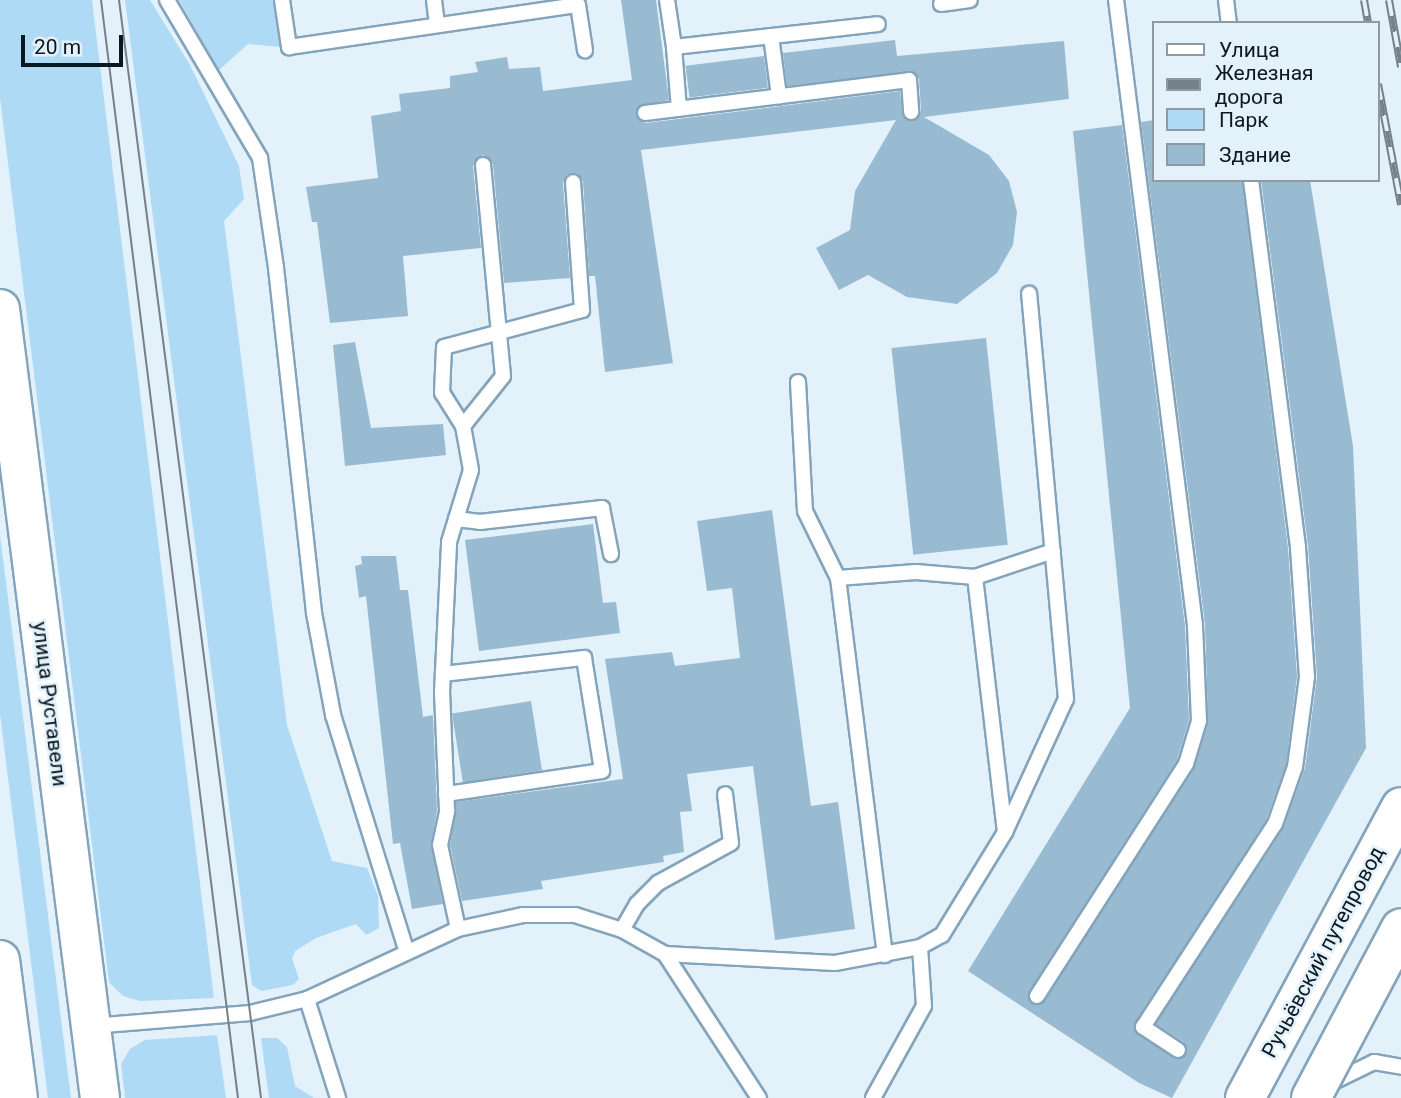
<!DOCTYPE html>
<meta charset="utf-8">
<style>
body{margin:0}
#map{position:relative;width:1401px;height:1098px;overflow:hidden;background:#e3f1fb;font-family:Roboto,sans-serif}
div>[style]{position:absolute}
.green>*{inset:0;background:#aedaf6}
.building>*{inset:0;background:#99bbd2;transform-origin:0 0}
.roads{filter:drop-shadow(2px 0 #83a4bb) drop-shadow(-2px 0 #83a4bb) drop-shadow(0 2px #83a4bb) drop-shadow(0 -2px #83a4bb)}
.service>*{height:14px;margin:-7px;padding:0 7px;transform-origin:7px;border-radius:7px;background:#fff}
.secondary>*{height:38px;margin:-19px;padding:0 19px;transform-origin:19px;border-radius:19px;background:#fff}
.primary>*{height:38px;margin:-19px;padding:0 19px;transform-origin:19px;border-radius:19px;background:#fff}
.tram>*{height:2px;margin:-1px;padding:0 1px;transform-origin:1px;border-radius:1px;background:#74818a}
.rail>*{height:8px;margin-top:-4px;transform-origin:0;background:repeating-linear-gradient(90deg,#e3f1fb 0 16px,#74818a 0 32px);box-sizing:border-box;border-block:2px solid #74818a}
.bridges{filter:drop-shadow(2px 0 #83a4bb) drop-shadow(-2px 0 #83a4bb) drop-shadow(0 2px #83a4bb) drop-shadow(0 -2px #83a4bb)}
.secondary-bridge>*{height:38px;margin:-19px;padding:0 19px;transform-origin:19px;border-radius:19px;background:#fff}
span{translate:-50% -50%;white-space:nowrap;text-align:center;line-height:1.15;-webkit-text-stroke:5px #e3f1fb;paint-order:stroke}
.street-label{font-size:21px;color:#0b1820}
.legend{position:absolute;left:1152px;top:21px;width:228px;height:161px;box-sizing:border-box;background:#e3f1fb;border:2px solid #8d9aa3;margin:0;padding:9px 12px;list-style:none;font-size:21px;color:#0b1820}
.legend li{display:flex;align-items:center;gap:14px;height:35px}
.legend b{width:35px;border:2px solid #8d9aa3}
.scale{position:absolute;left:21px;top:35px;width:102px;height:32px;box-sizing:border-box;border:4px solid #0b1820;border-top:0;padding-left:9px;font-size:21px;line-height:24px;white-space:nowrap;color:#0b1820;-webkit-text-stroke:5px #e3f1fb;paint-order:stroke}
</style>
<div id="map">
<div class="green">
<div style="clip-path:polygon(0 0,92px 0,214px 998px,140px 1001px,123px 996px,109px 982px,0 98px)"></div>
<div style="clip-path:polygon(125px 0,150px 0,190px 65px,239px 166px,244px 199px,224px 221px,287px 725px,332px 861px,367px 868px,378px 896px,379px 928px,366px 935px,356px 924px,316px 938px,295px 951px,292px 959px,299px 979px,293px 985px,261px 991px,252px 985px)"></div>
<div style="clip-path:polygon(179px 0,273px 0,280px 47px,248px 44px,219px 70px)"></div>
<div style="clip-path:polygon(0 535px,71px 1098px,48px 1098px,0 714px)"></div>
<div style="clip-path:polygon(217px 1035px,226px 1098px,125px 1098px,121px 1064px,130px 1049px,145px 1040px)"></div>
<div style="clip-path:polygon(261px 1038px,277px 1038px,287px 1047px,295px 1086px,314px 1098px,269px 1098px)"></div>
</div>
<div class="building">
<div style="clip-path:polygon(621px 0,656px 0,669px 100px,639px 106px,637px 118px,646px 123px,900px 91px,903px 117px,912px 121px,921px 111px,919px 79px,914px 72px,787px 86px,783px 53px,895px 40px,897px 56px,1064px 41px,1069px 99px,924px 117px,989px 155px,1009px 181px,1017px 212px,1013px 245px,997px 273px,957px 304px,907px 297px,868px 275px,839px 290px,816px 248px,850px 230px,855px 191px,896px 120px,641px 150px,673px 363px,605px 372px,595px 276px,589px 276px,583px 181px,577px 173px,567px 174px,563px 183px,570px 278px,504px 283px,493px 164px,483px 155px,473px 166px,481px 248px,403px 256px,408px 316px,330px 323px,317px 222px,312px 222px,306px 187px,378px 178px,371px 116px,401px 111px,399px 94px,450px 88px,450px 76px,478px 72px,475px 62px,507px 57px,509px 69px,540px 67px,543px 91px,632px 80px)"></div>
<div style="left:764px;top:56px;width:32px;height:79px;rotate:83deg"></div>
<div style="clip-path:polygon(1154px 120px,1154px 180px,1242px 180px,1288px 548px,1297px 677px,1286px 765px,1266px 820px,1135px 1022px,1138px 1035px,1173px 1058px,1186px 1055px,1184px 1042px,1156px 1024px,1283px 829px,1305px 768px,1317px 677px,1308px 546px,1261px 180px,1310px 180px,1353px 446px,1366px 748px,1172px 1098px,1139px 1083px,968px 971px,1130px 708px,1073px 131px,1122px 125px,1185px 626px,1189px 720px,1177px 760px,1029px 991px,1032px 1004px,1045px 1001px,1194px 769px,1208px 724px,1205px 624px,1141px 122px)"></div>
<div style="left:986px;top:338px;width:208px;height:95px;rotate:84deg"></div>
<div style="clip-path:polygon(355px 342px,371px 428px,443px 424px,446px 455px,345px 466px,333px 345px)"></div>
<div style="clip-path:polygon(772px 510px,811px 806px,838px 802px,855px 929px,775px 940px,753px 766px,687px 774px,692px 811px,680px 812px,684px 852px,663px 856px,664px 862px,541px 881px,543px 889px,462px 901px,450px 845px,456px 802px,623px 779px,605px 659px,672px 652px,675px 666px,740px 658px,732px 588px,707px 591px,697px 521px)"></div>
<div style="clip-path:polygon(593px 524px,603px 603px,616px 602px,620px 633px,479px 651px,465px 540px)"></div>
<div style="clip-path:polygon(361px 556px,396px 556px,400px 590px,408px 590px,423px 717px,433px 715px,437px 810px,431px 846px,443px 904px,412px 909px,400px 843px,393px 844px,366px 596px,359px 598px,355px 566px,362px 564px)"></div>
<div style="left:531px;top:701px;width:70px;height:80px;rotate:81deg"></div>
</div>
<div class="roads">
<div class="service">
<div style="left:167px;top:0;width:183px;rotate:59.5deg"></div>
<div style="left:260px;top:158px;width:111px;rotate:81.7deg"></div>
<div style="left:276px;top:268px;width:347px;rotate:83.7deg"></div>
<div style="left:314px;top:613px;width:104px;rotate:79.4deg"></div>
<div style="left:333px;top:715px;width:248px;rotate:72.7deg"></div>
<div style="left:282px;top:0;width:48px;rotate:81.5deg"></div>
<div style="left:289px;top:47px;width:292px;rotate:-8.3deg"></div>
<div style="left:578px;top:5px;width:46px;rotate:81.2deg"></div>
<div style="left:434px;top:0;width:25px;rotate:83deg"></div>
<div style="left:667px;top:0;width:48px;rotate:81.5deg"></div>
<div style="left:674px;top:47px;width:205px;rotate:-6.4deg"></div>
<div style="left:1226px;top:0;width:23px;rotate:83deg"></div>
<div style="left:941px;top:4px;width:29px;rotate:-8deg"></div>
<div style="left:771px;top:36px;width:61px;rotate:82.4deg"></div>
<div style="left:674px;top:47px;width:62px;rotate:85.4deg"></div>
<div style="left:645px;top:113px;width:266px;rotate:-7.1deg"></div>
<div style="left:909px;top:80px;width:32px;rotate:86deg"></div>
<div style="left:798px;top:382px;width:129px;rotate:86.9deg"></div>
<div style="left:805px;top:511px;width:75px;rotate:63.8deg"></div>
<div style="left:838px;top:578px;width:380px;rotate:82.9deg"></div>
<div style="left:463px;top:426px;width:39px;rotate:-122deg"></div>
<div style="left:442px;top:393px;width:46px;rotate:-87.5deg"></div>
<div style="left:444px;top:347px;width:143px;rotate:-15deg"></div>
<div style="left:582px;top:310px;width:128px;rotate:-94deg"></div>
<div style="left:456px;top:519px;width:24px;rotate:7deg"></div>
<div style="left:480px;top:522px;width:123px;rotate:-6.5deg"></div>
<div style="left:602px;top:508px;width:47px;rotate:78.9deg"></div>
<div style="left:975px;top:577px;width:256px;rotate:83.3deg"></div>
<div style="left:838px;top:578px;width:78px;rotate:-4.4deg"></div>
<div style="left:916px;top:572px;width:59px;rotate:4.8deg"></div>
<div style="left:975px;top:577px;width:82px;rotate:-18.4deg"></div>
<div style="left:443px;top:674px;width:142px;rotate:-6.5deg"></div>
<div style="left:584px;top:658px;width:114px;rotate:80.9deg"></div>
<div style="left:602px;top:771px;width:158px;rotate:171.6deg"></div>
<div style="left:458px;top:929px;width:86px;rotate:-102.1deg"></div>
<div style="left:440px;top:845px;width:35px;rotate:-78deg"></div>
<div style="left:447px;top:811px;width:118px;rotate:-92.4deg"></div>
<div style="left:442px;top:693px;width:151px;rotate:-87.3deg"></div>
<div style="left:449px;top:542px;width:75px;rotate:-73deg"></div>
<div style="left:471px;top:470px;width:45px;rotate:-100.3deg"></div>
<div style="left:463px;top:426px;width:64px;rotate:-51.3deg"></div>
<div style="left:503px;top:376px;width:212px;rotate:-95.4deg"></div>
<div style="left:622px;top:930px;width:30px;rotate:-60deg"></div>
<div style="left:637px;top:904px;width:30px;rotate:-45deg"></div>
<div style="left:658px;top:883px;width:83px;rotate:-28.7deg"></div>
<div style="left:731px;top:843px;width:49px;rotate:-97deg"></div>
<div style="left:665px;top:954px;width:170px;rotate:3deg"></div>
<div style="left:835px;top:963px;width:86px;rotate:-10.7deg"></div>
<div style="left:920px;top:947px;width:25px;rotate:-29deg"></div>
<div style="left:942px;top:935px;width:121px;rotate:-58.5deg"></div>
<div style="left:1005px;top:832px;width:146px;rotate:-65.4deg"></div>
<div style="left:1066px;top:699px;width:407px;rotate:-95.2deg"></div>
<div style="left:1037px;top:996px;width:276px;rotate:-57.3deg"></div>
<div style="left:1186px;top:764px;width:45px;rotate:-73.2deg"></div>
<div style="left:1199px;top:721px;width:96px;rotate:-92.4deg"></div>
<div style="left:1195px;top:625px;width:630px;rotate:-97.2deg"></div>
<div style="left:307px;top:999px;width:104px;rotate:72.6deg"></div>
<div style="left:92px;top:1026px;width:159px;rotate:-4.7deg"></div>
<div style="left:250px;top:1013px;width:59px;rotate:-13.8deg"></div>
<div style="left:307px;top:999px;width:166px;rotate:-24.9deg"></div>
<div style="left:458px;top:929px;width:66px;rotate:-12.2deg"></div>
<div style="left:523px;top:915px;width:52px"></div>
<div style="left:575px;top:915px;width:49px;rotate:17.7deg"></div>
<div style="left:622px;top:930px;width:49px;rotate:29.2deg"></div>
<div style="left:665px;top:954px;width:172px;rotate:56.9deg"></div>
<div style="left:1178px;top:1050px;width:42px;rotate:-146.7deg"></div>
<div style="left:1143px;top:1027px;width:242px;rotate:-57deg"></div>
<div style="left:1275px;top:824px;width:60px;rotate:-70.7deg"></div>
<div style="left:1295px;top:767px;width:91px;rotate:-82.4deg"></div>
<div style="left:1307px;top:677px;width:130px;rotate:-94deg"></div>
<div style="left:1298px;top:547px;width:370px;rotate:-97.3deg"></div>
<div style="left:1331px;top:1083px;width:48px;rotate:-26deg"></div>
<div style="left:1374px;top:1062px;width:27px;rotate:10deg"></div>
<div style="left:873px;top:1098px;width:105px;rotate:-61deg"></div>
<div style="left:924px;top:1006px;width:59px;rotate:-93.9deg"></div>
</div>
<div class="secondary">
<div style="left:1245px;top:1098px;width:330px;rotate:-61.8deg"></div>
</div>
<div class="primary">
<div style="left:0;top:309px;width:795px;rotate:82.78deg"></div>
<div style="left:0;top:960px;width:139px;rotate:82.6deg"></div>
</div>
</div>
<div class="tram">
<div style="left:101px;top:0;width:1107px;rotate:82.89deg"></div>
<div style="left:119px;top:0;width:1107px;rotate:82.63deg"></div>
</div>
<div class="rail">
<div style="left:1364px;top:0;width:23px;rotate:80deg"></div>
<div style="left:1389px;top:0;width:68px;rotate:79.8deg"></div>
<div style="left:1378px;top:84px;width:123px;rotate:79.2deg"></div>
</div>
<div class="bridges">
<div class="secondary-bridge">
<div style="left:1311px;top:1098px;width:192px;rotate:-62.1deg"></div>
</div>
</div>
<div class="street-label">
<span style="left:50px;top:704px;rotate:83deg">улица Руставели</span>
<span style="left:1323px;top:952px;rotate:-62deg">Ручьёвский путепровод</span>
</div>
<ul class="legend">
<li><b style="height:9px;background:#fff"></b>Улица</li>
<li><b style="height:9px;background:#74818a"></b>Железная дорога</li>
<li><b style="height:19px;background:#aedaf6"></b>Парк</li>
<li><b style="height:19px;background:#99bbd2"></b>Здание</li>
</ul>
<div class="scale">20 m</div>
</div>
